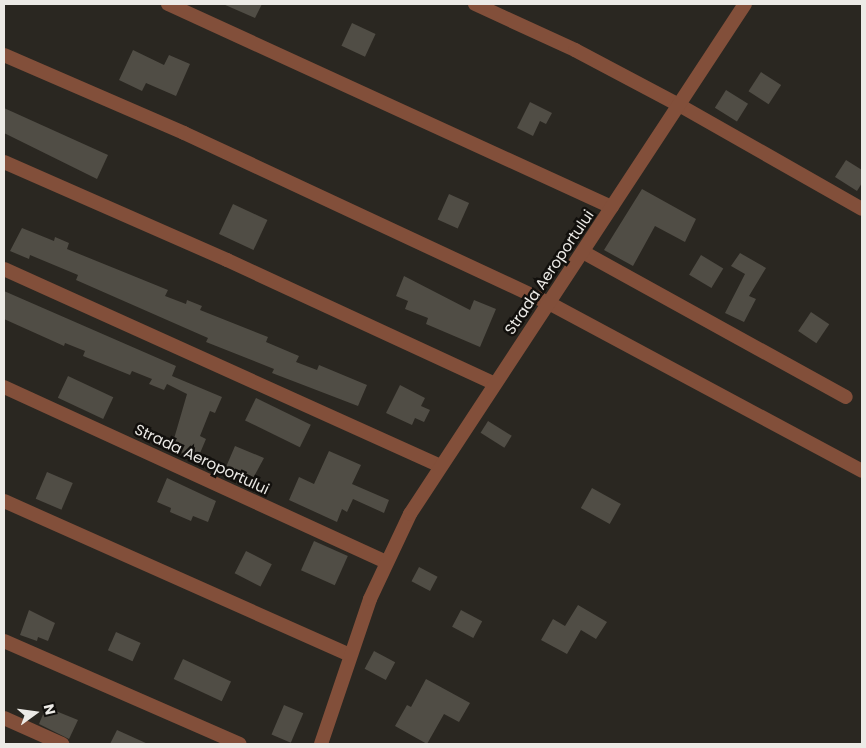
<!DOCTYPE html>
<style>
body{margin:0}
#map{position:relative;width:866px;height:748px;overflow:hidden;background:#2a2721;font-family:Poppins,sans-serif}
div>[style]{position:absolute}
.building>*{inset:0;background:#504d45;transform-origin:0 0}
.minor>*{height:14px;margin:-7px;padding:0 7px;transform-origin:7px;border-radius:7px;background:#824f3a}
span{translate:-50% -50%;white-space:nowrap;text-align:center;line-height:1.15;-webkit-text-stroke:5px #12100d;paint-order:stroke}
.street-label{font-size:15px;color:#eceae6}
.frame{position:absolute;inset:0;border:5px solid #eceae6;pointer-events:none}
.north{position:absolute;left:10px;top:688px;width:50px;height:50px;-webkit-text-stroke:4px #12100d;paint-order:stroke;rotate:76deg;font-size:14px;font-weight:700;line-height:20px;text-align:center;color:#eceae6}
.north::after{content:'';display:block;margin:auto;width:18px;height:22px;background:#eceae6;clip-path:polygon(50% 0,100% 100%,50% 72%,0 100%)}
</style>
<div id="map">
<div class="building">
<div style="clip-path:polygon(223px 4px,262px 4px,255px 18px)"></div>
<div style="left:352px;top:23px;width:26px;height:25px;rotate:25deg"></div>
<div style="clip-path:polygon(133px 50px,164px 65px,169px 55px,190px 64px,176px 96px,146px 83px,142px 91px,119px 80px)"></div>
<div style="left:761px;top:72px;width:24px;height:23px;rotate:33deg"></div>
<div style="left:726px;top:90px;width:26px;height:21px;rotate:32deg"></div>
<div style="clip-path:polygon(530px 102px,552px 113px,546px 124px,540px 121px,533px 136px,517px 128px)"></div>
<div style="clip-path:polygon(4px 108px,108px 155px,97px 179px,4px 133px)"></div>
<div style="clip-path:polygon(846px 160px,862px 170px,862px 183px,857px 191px,835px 177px)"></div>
<div style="clip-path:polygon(642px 189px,696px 219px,685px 242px,655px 226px,633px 266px,604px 250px)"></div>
<div style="left:449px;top:194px;width:22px;height:28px;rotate:24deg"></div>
<div style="left:233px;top:204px;width:38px;height:33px;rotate:25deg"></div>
<div style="clip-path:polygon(22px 228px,54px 241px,55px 237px,69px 243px,67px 249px,168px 290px,165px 296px,186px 304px,187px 300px,202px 306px,200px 310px,268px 337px,266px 342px,299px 356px,296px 362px,317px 370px,319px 365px,367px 385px,358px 406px,272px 373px,274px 369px,206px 342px,208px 338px,76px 280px,78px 275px,30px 255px,29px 259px,10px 251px)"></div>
<div style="clip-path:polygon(740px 253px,766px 268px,749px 296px,756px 299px,744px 322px,725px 313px,745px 274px,731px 266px)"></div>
<div style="left:701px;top:255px;width:26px;height:23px;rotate:31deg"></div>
<div style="clip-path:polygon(404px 276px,470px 310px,474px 300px,496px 309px,480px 347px,426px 324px,428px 318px,405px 309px,408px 301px,396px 296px)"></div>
<div style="clip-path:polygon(4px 291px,176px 366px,172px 376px,222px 397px,215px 413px,210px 411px,200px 436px,206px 439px,198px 458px,171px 449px,187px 394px,167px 384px,164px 390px,149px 384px,152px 379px,132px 371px,130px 375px,83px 356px,85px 351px,65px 343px,64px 346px,4px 319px)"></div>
<div style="left:811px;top:312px;width:22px;height:23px;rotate:34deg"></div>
<div style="left:68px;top:376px;width:50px;height:24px;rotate:25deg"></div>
<div style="clip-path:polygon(400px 385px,425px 398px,421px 406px,430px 410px,424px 422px,415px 418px,412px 425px,386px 413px)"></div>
<div style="left:256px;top:398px;width:61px;height:25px;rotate:26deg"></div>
<div style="left:488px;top:421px;width:28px;height:14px;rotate:32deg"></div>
<div style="clip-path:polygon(235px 446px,264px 458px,250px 484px,236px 478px,239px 472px,226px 467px)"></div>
<div style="clip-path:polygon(329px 451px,361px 465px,352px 484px,389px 500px,384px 513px,353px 499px,347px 512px,342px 509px,337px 522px,289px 500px,299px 477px,314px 484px)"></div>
<div style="left:47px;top:472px;width:28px;height:29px;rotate:23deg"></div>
<div style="clip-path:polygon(167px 478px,216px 501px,208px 522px,193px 516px,191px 521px,170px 512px,171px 508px,157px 502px)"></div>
<div style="left:592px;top:488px;width:33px;height:23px;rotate:29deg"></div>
<div style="left:314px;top:541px;width:37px;height:32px;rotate:24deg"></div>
<div style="left:246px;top:551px;width:29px;height:25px;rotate:27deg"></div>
<div style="left:419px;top:567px;width:21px;height:16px;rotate:28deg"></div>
<div style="clip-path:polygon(578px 605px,607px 622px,596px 639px,581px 630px,567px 654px,541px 640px,553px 619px,565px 626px)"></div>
<div style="clip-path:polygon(29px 610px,55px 623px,48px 641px,38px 637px,37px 641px,20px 635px)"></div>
<div style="left:461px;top:610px;width:24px;height:19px;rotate:28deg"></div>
<div style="left:116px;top:632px;width:27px;height:20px;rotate:24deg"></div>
<div style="left:374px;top:651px;width:24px;height:20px;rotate:28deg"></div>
<div style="left:183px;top:659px;width:53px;height:22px;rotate:25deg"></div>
<div style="clip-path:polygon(426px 679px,470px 703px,459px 722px,444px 714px,427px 744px,395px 726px,407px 705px,411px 707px)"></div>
<div style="left:284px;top:705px;width:21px;height:32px;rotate:23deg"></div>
<div style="clip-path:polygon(46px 707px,78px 720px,69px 739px,39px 724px)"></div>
<div style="clip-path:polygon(117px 730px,148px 744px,110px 744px)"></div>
</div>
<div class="minor">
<div style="left:168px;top:4px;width:488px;rotate:24.6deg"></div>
<div style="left:475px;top:4px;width:110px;rotate:24.7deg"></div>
<div style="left:575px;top:50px;width:118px;rotate:27.9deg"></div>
<div style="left:679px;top:105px;width:210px;rotate:29.6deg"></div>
<div style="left:4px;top:55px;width:196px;rotate:23.4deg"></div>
<div style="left:184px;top:133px;width:400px;rotate:25deg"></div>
<div style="left:547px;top:302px;width:357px;rotate:28.2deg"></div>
<div style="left:4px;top:162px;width:244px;rotate:23.7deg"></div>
<div style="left:227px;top:260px;width:295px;rotate:24.8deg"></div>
<div style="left:583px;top:252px;width:300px;rotate:28.9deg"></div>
<div style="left:4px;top:269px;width:478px;rotate:24.3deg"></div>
<div style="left:4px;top:387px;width:420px;rotate:24.6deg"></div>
<div style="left:4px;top:501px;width:379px;rotate:24deg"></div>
<div style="left:4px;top:641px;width:257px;rotate:23.6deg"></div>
<div style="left:4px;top:718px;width:64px;rotate:24.1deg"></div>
<div style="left:321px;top:744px;width:153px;rotate:-71.3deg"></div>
<div style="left:370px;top:599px;width:94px;rotate:-64.8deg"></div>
<div style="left:410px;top:514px;width:610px;rotate:-56.7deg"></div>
</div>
<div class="street-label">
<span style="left:549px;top:272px;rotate:-56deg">Strada Aeroportului</span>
<span style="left:202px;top:459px;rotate:25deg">Strada Aeroportului</span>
</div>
<div class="frame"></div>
<div class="north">N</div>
</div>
